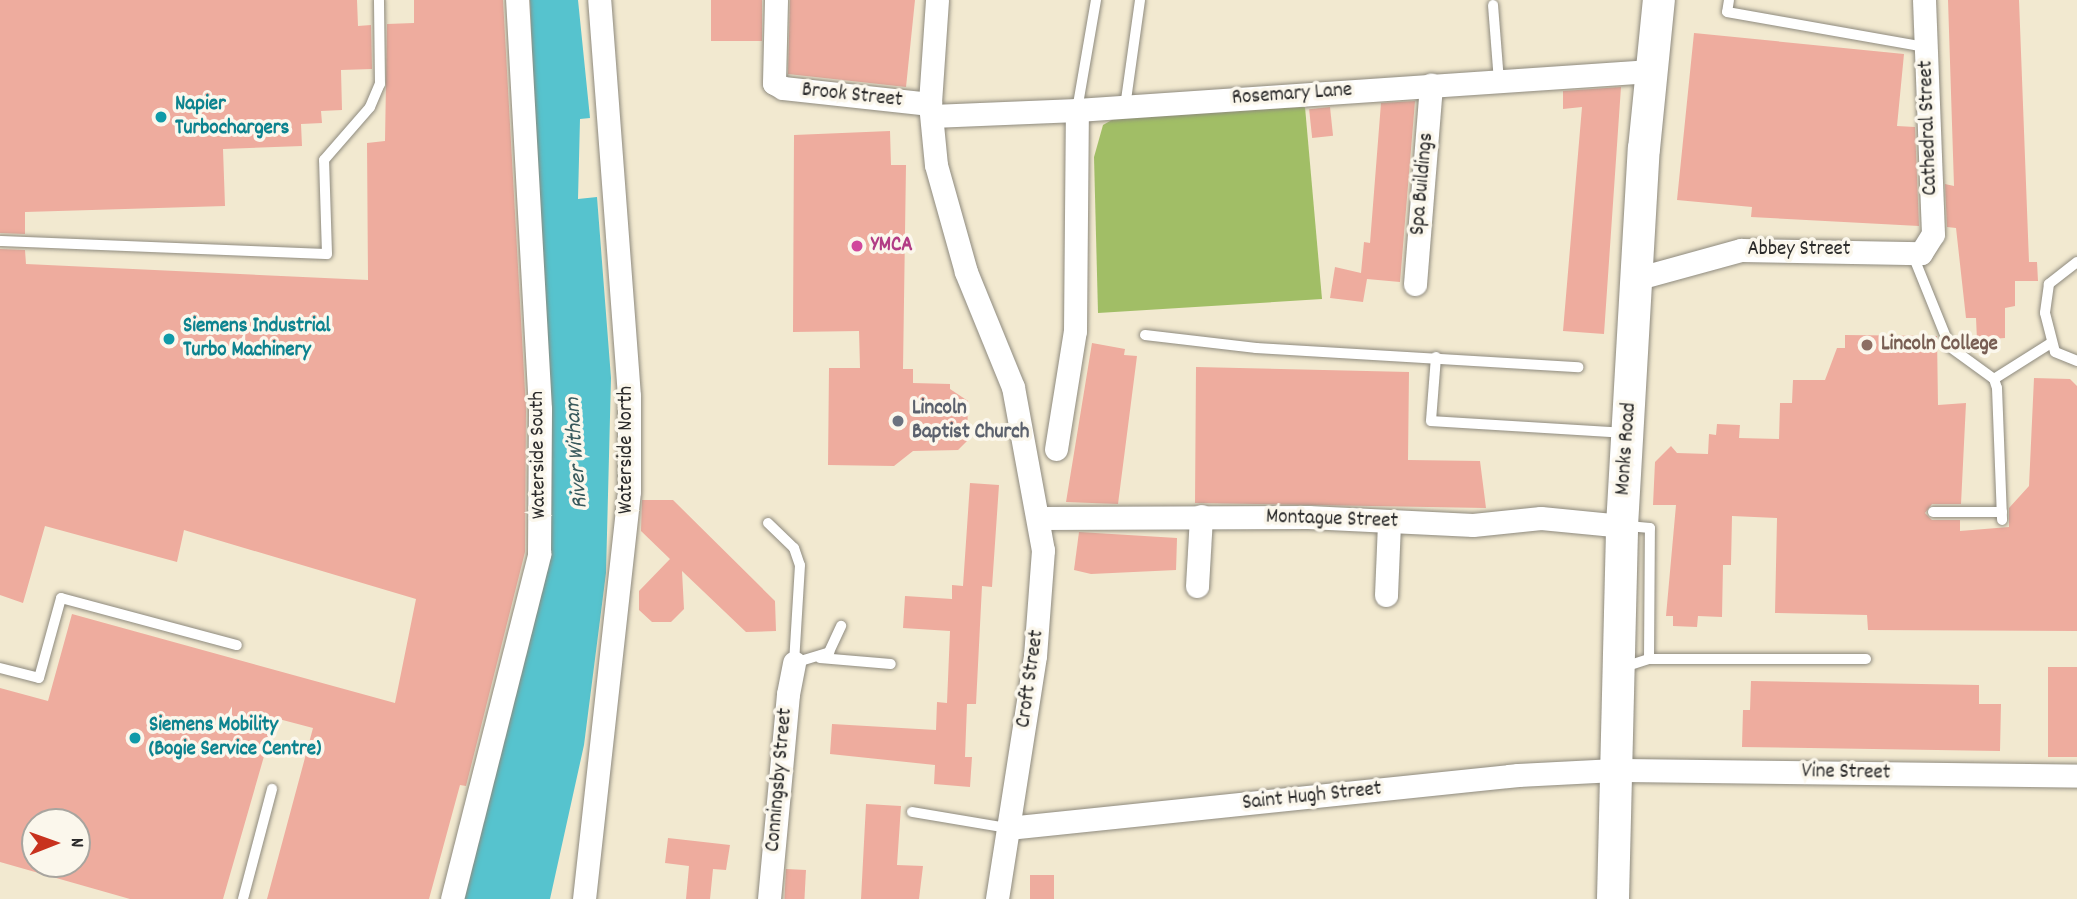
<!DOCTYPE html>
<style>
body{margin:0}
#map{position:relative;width:2077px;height:899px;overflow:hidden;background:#f2e9d0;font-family:Dekko,sans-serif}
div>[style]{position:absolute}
.green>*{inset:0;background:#a1be66}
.water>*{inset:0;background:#56c3ce}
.building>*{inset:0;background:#eeac9e;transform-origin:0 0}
.roads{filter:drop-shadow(0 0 2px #8e8a7e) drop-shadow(0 0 2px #8e8a7e)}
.lane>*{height:10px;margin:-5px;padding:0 5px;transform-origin:5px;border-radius:5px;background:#fff}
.street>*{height:23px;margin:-11.5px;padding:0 11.5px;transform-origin:11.5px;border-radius:11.5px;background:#fff}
.secondary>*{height:32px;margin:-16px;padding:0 16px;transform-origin:16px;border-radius:16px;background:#fff}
.dots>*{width:19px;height:19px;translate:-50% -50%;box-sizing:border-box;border:4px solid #fbf7ec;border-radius:50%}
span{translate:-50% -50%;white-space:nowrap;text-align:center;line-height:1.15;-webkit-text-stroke:7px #fbf7ec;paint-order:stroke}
.street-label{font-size:21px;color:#2b2b2b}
.culture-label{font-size:21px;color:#0d838f;font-weight:700}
.left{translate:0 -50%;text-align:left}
.hotel-label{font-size:21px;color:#b23c85;font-weight:700}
.education-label{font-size:21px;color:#785e54;font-weight:700}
.worship-label{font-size:21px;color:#5b616d;font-weight:700}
.water-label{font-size:23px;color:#38595c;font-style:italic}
.north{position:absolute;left:21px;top:808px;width:70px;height:70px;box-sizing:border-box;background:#fbf7ec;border:2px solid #a8a59f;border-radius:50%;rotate:89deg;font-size:19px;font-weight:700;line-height:28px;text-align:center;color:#2b2b2b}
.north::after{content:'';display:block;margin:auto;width:24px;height:32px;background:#c8321e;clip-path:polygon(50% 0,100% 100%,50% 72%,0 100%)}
</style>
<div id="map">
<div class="green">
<div style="clip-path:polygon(1305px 107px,1322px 299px,1098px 313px,1094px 157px,1103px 125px,1117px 117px)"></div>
</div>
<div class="water">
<div style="clip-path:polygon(530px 0,578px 0,590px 118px,580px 119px,578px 199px,597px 197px,611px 378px,606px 573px,584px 745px,550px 899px,463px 899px,545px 580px,551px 525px)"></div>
</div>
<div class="building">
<div style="clip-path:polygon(0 0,357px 0,358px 26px,371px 25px,372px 69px,341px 70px,342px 110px,321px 111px,322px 123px,301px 124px,302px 146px,223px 149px,225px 206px,25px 212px,25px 234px,0 233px)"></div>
<div style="clip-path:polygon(evenodd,414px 0,503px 0,526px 409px,525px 552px,466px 786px,460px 785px,429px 899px,267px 899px,313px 728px,275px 718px,223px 899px,130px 899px,0 862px,0 688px,48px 701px,72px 614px,395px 703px,416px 599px,184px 530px,177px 562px,45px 526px,23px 603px,0 595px,0 249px,25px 250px,26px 264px,368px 280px,367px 143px,385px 141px,387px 24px,414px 23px,414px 0,35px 822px,77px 822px,77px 864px,35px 864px,35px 822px)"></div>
<div style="left:711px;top:0;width:51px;height:41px"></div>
<div style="clip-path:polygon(790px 0,915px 0,906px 87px,788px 74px)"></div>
<div style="clip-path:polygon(1948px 0,2019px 0,2029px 262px,2037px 262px,2038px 281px,2015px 281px,2015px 306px,2005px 308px,2005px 338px,1977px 340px,1976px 318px,1966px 318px,1956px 228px,1947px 227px,1945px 184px,1954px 186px)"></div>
<div style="clip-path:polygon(1694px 33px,1904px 54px,1897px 126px,1915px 127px,1919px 226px,1751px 217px,1752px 207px,1677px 200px)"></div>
<div style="clip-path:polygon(1621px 87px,1604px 334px,1563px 331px,1582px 107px,1563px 109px,1563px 91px)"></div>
<div style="clip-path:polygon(1415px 101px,1400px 282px,1367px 279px,1363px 302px,1330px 298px,1335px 267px,1361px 273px,1364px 242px,1370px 243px,1381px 103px)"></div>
<div style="left:1330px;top:107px;width:29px;height:21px;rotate:84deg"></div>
<div style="clip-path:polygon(890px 131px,891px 165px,906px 165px,903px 369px,913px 369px,913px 383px,950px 384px,950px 389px,968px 401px,967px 441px,958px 450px,913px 451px,894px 466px,828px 465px,829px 368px,860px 368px,859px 331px,793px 332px,794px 135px)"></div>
<div style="clip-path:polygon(1845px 335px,1937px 336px,1938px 405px,1966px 403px,1961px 504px,1932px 504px,1925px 513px,1932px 520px,1960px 520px,1960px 531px,2009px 527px,2009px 508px,2029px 486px,2034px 378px,2070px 379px,2077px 386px,2077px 631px,1868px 630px,1867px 615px,1775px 613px,1777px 518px,1732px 516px,1731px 565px,1723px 565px,1722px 617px,1698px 616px,1697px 627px,1673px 626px,1673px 616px,1666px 616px,1676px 505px,1653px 505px,1655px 462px,1671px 446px,1677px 453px,1708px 454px,1709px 434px,1716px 435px,1717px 424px,1740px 425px,1739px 438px,1779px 439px,1780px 403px,1792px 403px,1793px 380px,1825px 380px,1837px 348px,1845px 348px)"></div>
<div style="clip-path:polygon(1092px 343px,1125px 349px,1124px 355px,1137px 356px,1118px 504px,1066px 502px)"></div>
<div style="clip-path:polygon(1196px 367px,1409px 372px,1408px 460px,1480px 461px,1486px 508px,1195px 503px)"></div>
<div style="clip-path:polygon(970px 483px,999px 485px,992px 587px,982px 586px,976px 704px,967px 704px,965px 757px,972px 757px,970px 787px,934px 784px,935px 765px,830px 754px,832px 724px,936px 730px,937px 702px,947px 703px,950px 631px,903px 628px,905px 596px,952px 599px,952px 585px,963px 586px)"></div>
<div style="clip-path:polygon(642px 500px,673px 500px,775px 601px,776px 631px,746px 632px,682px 571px,684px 609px,671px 622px,652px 622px,639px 610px,639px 591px,670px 559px,641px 531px)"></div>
<div style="clip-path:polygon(1079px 532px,1177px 538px,1176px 570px,1091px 574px,1074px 570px)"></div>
<div style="left:2077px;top:667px;width:90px;height:29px;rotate:90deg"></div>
<div style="clip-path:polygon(1751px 681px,1979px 685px,1979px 704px,2001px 704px,2000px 751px,1742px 747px,1743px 710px,1750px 710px)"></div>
<div style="clip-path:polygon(866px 804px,901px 806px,897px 865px,923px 866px,919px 899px,861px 899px)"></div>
<div style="clip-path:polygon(668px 838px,730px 845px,726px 870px,713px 869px,710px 899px,686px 899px,689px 866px,665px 863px)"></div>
<div style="left:786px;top:869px;width:20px;height:30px;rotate:3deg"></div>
<div style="left:1030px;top:875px;width:24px;height:24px"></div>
</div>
<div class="roads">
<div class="lane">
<div style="left:1729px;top:0;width:12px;rotate:99deg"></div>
<div style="left:1727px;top:12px;width:202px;rotate:10deg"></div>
<div style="left:1493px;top:5px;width:76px;rotate:85.5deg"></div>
<div style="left:1125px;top:107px;width:108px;rotate:-82deg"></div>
<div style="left:1077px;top:110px;width:112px;rotate:-80.2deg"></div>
<div style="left:0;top:241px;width:327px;rotate:2.3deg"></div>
<div style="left:327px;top:254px;width:94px;rotate:-91.8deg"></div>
<div style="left:324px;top:160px;width:70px;rotate:-49deg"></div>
<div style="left:370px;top:107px;width:25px;rotate:-67deg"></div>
<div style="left:380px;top:84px;width:84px;rotate:-90.7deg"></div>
<div style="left:1912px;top:253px;width:101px;rotate:68deg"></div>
<div style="left:1950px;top:347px;width:54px;rotate:36deg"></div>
<div style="left:1994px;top:379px;width:9px;rotate:72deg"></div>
<div style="left:1997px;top:388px;width:132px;rotate:87.8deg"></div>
<div style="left:2077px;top:262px;width:36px;rotate:142deg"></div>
<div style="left:2049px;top:284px;width:29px;rotate:98deg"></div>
<div style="left:2045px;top:313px;width:40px;rotate:75.6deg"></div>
<div style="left:2055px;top:352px;width:24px;rotate:22deg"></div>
<div style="left:1145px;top:335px;width:112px;rotate:6.7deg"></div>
<div style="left:1256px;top:348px;width:323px;rotate:3.4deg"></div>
<div style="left:1436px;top:357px;width:64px;rotate:94.5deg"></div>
<div style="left:1431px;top:421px;width:195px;rotate:3.5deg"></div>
<div style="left:1994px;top:379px;width:67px;rotate:-32.3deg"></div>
<div style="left:1933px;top:512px;width:69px"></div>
<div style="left:768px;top:523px;width:36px;rotate:44deg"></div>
<div style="left:794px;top:548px;width:18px;rotate:71deg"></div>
<div style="left:800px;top:565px;width:98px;rotate:93.5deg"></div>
<div style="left:820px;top:658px;width:71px;rotate:4.8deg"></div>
<div style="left:1649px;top:659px;width:217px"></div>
<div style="left:794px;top:663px;width:37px;rotate:-17deg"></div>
<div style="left:829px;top:652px;width:29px;rotate:-65deg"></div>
<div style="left:1624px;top:667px;width:26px;rotate:-18deg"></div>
<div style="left:1649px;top:659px;width:131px;rotate:-89.6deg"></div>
<div style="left:1650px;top:528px;width:25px;rotate:-175deg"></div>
<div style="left:0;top:668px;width:40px;rotate:14.4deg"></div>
<div style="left:39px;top:678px;width:83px;rotate:-74.6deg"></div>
<div style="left:61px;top:598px;width:182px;rotate:15deg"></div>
<div style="left:912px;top:812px;width:97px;rotate:9.5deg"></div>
<div style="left:243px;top:899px;width:114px;rotate:-75.2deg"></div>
</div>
<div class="street">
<div style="left:776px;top:0;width:83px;rotate:91.4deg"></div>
<div style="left:774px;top:83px;width:10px;rotate:29deg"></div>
<div style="left:783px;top:88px;width:148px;rotate:6.2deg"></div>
<div style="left:937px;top:0;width:104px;rotate:93.9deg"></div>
<div style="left:930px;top:104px;width:61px;rotate:84.4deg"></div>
<div style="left:936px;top:165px;width:111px;rotate:74.3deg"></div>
<div style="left:966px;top:272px;width:124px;rotate:67.8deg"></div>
<div style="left:1013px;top:387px;width:166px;rotate:79.6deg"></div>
<div style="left:1043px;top:550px;width:106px;rotate:94.3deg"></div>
<div style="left:1035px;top:656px;width:246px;rotate:98.9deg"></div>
<div style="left:932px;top:116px;width:145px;rotate:-2.4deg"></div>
<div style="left:1077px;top:110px;width:575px;rotate:-3.89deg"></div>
<div style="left:1639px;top:278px;width:106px;rotate:-15.4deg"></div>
<div style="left:1741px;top:250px;width:180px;rotate:1deg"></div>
<div style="left:1921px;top:253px;width:22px;rotate:-58deg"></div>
<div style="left:1933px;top:234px;width:234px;rotate:-92.2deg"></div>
<div style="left:1415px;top:284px;width:200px;rotate:-85.4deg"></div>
<div style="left:1056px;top:449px;width:120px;rotate:-80.9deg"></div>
<div style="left:1075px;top:331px;width:221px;rotate:-89.5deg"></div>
<div style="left:1040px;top:518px;width:268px;rotate:-0.2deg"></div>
<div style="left:1308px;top:517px;width:165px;rotate:2.8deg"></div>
<div style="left:1473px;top:525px;width:68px;rotate:-5.9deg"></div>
<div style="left:1541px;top:518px;width:81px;rotate:5.6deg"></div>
<div style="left:1197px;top:586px;width:70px;rotate:-86.7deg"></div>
<div style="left:1386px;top:595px;width:72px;rotate:-87.6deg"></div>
<div style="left:1008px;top:828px;width:513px;rotate:-5.93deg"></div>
<div style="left:1518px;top:775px;width:97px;rotate:-3deg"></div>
<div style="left:1615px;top:770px;width:462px;rotate:0.7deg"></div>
<div style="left:452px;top:899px;width:356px;rotate:-75.8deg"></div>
<div style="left:539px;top:554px;width:145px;rotate:-89.6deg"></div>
<div style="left:540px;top:409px;width:410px;rotate:-93.2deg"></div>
<div style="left:584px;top:899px;width:410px;rotate:-83.7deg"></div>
<div style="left:629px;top:491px;width:95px;rotate:-90deg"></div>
<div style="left:629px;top:396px;width:397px;rotate:-94.3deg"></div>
<div style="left:769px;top:899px;width:206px;rotate:-84.7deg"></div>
<div style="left:788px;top:694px;width:32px;rotate:-79deg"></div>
</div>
<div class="secondary">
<div style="left:1613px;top:899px;width:373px;rotate:-88.6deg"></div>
<div style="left:1622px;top:526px;width:378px;rotate:-86.7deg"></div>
<div style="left:1644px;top:149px;width:150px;rotate:-84.3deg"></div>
</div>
</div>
<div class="dots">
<div style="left:161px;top:117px;background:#0f9aa8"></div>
<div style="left:857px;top:246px;background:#d1479c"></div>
<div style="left:169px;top:339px;background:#0f9aa8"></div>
<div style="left:1867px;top:345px;background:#8d6e63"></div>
<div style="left:898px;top:421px;background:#6b7280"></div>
<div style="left:135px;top:738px;background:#0f9aa8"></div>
</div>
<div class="street-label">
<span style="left:1292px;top:95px;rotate:-4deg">Rosemary Lane</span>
<span style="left:852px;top:96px;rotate:6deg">Brook Street</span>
<span style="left:1929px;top:128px;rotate:-92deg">Cathedral Street</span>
<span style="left:1423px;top:184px;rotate:-85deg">Spa Buildings</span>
<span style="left:1799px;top:250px">Abbey Street</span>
<span style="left:1627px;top:449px;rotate:-86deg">Monks Road</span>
<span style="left:627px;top:450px;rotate:-90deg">Waterside North</span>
<span style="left:539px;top:455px;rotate:-91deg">Waterside South</span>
<span style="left:1332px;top:520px;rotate:2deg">Montague Street</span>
<span style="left:1031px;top:679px;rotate:-82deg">Croft Street</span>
<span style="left:1846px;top:773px;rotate:1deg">Vine Street</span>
<span style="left:780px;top:780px;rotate:-85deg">Conningsby Street</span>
<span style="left:1312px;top:797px;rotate:-6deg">Saint Hugh Street</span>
</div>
<div class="culture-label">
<span class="left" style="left:175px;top:117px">Napier<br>Turbochargers</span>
<span class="left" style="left:183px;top:339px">Siemens Industrial<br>Turbo Machinery</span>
<span class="left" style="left:149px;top:738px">Siemens Mobility<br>(Bogie Service Centre)</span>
</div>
<div class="hotel-label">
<span class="left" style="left:871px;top:246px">YMCA</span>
</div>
<div class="education-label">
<span class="left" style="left:1881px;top:345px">Lincoln College</span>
</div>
<div class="worship-label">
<span class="left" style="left:912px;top:421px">Lincoln<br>Baptist Church</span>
</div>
<div class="water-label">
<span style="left:578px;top:453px;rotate:-94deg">River Witham</span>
</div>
<div class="north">N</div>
</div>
